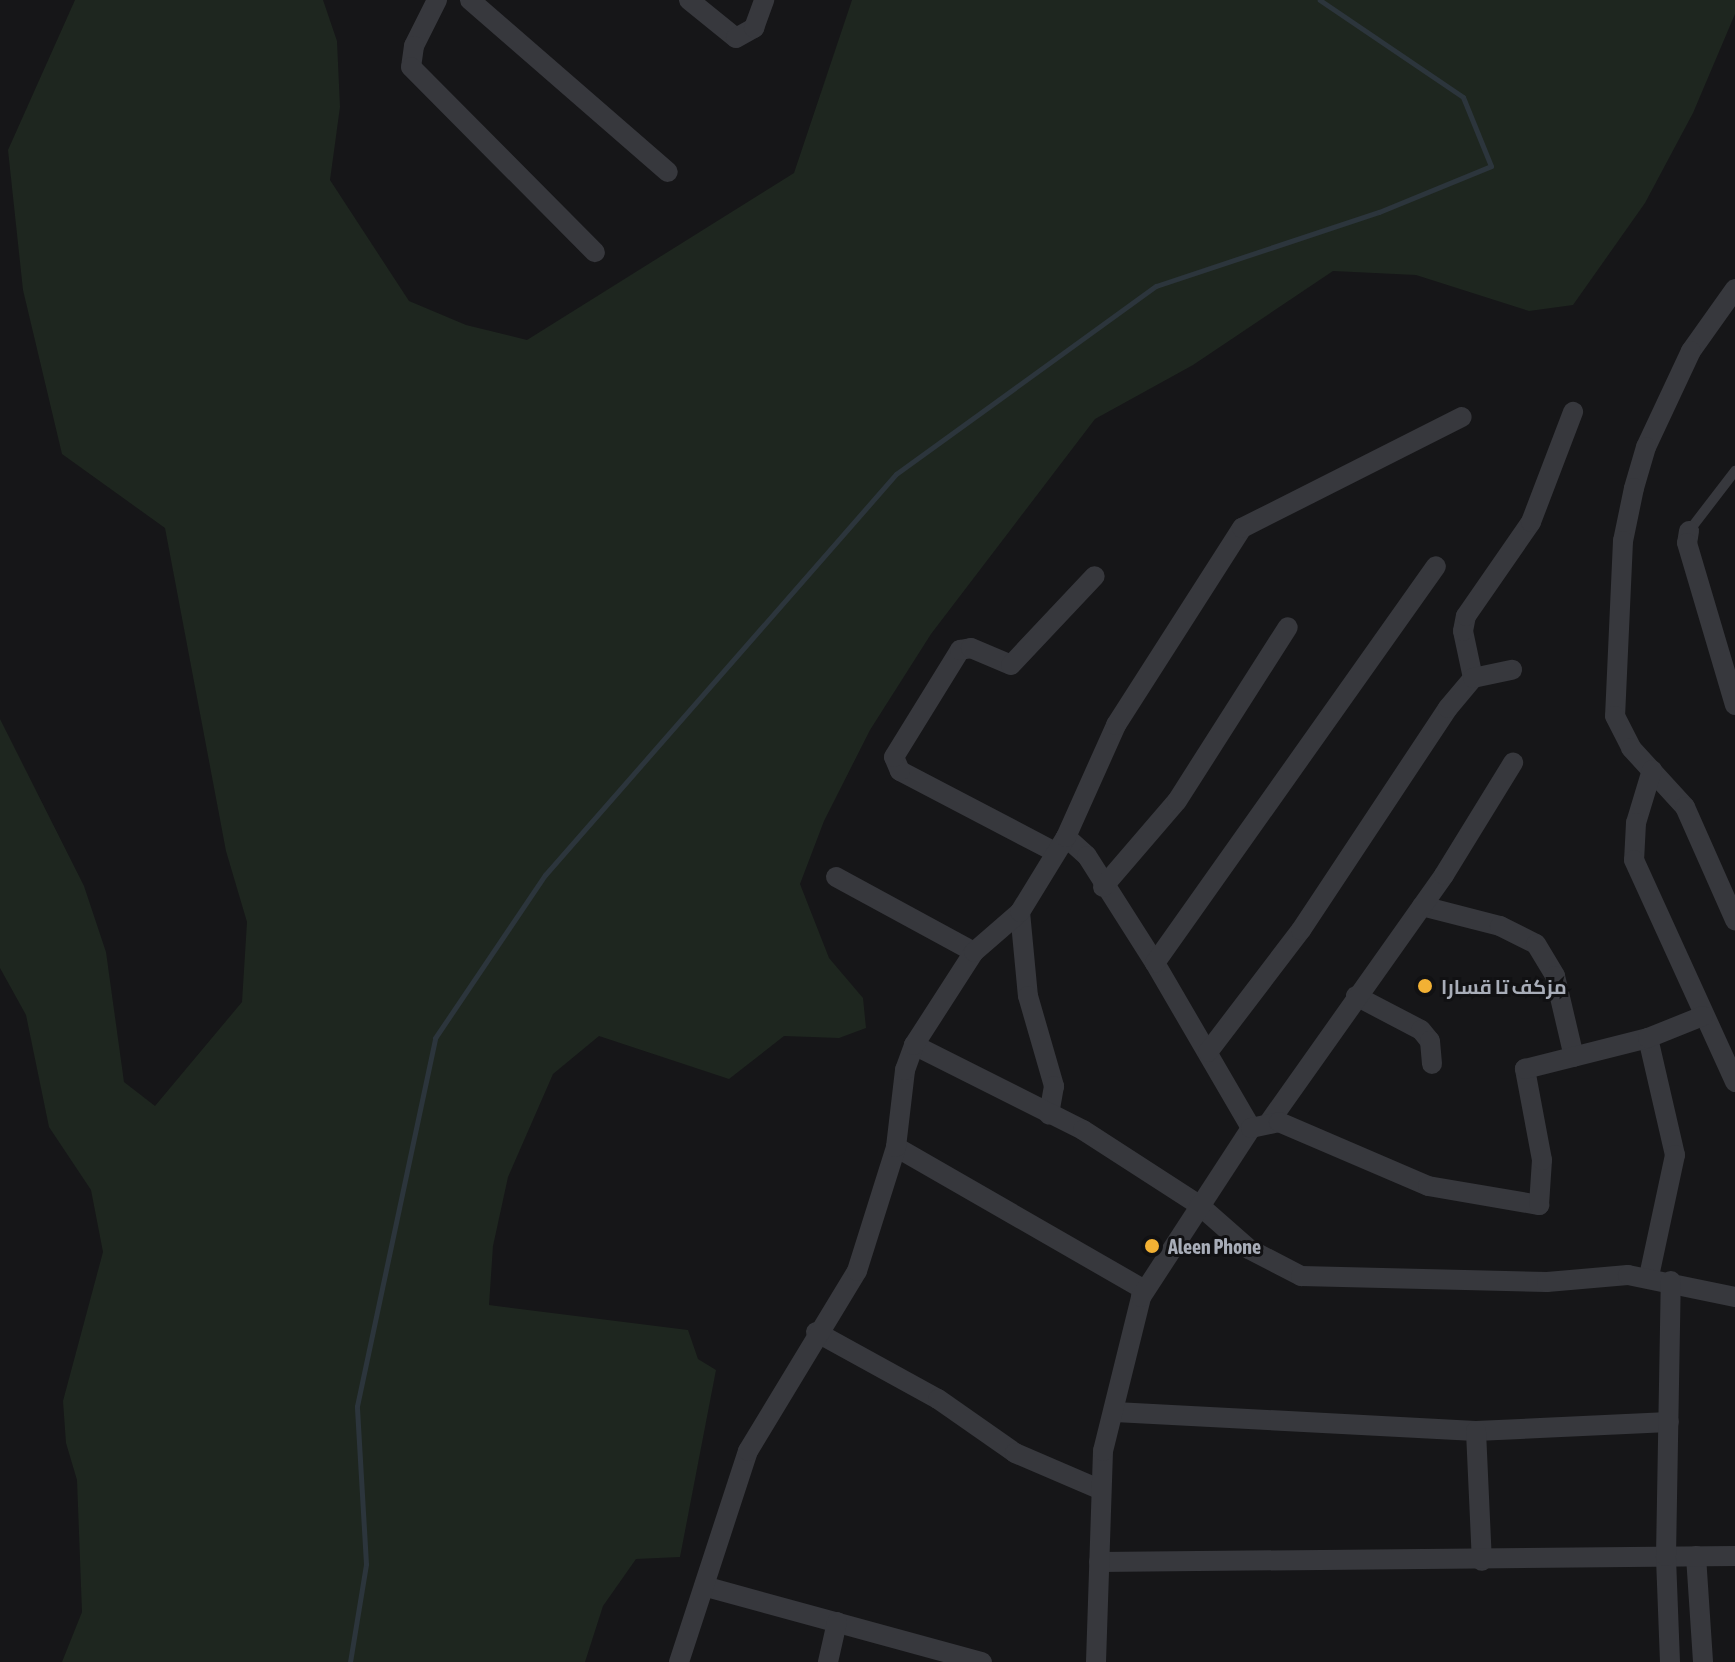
<!DOCTYPE html>
<meta charset="utf-8">
<style>
body{margin:0}
#map{position:relative;width:1735px;height:1662px;overflow:hidden;background:#161618;font-family:"Asap Condensed",Cairo,sans-serif}
div>[style]{position:absolute}
.green>*{inset:0;background:#1e261f}
.stream>*{height:5px;margin:-2.5px;padding:0 2.5px;transform-origin:2.5px;border-radius:2.5px;background:#2c353c}
.lane>*{height:10px;margin:-5px;padding:0 5px;transform-origin:5px;border-radius:5px;background:#37383d}
.street>*{height:20px;margin:-10px;padding:0 10px;transform-origin:10px;border-radius:10px;background:#37383d}
.dots>*{width:22px;height:22px;translate:-50% -50%;box-sizing:border-box;border:4px solid #111113;border-radius:50%}
span{translate:-50% -50%;white-space:nowrap;text-align:center;line-height:1.15;-webkit-text-stroke:6px #111113;paint-order:stroke}
.poi-label{font-size:20px;color:#a8adb8;font-weight:700}
.left{translate:0 -50%;text-align:left}
</style>
<div id="map">
<div class="green">
<div style="clip-path:polygon(75px 0,323px 0,337px 41px,340px 107px,330px 180px,409px 301px,466px 325px,527px 340px,794px 173px,852px 0,1735px 0,1735px 14px,1693px 113px,1645px 203px,1573px 305px,1529px 311px,1416px 275px,1333px 271px,1193px 365px,1095px 419px,931px 634px,870px 730px,824px 821px,800px 884px,829px 958px,863px 998px,866px 1028px,839px 1038px,784px 1036px,729px 1079px,599px 1036px,553px 1074px,508px 1177px,493px 1246px,489px 1305px,688px 1330px,698px 1359px,716px 1370px,680px 1557px,636px 1559px,603px 1606px,585px 1662px,62px 1662px,82px 1612px,77px 1480px,66px 1443px,63px 1401px,103px 1252px,91px 1190px,49px 1127px,26px 1015px,0 968px,0 719px,84px 886px,106px 952px,124px 1082px,155px 1106px,242px 1002px,247px 922px,226px 851px,165px 528px,62px 454px,23px 290px,8px 150px)"></div>
</div>
<div class="stream">
<div style="left:350px;top:1662px;width:99px;rotate:-80.7deg"></div>
<div style="left:366px;top:1564px;width:158px;rotate:-93.3deg"></div>
<div style="left:357px;top:1406px;width:376px;rotate:-78deg"></div>
<div style="left:435px;top:1038px;width:197px;rotate:-56deg"></div>
<div style="left:545px;top:875px;width:533px;rotate:-48.8deg"></div>
<div style="left:896px;top:474px;width:321px;rotate:-35.9deg"></div>
<div style="left:1156px;top:286px;width:235px;rotate:-18.4deg"></div>
<div style="left:1379px;top:212px;width:121px;rotate:-22.3deg"></div>
<div style="left:1491px;top:166px;width:74px;rotate:-112.1deg"></div>
<div style="left:1463px;top:97px;width:173px;rotate:-145.9deg"></div>
</div>
<div class="lane">
<div style="left:1689px;top:531px;width:76px;rotate:-52.5deg"></div>
</div>
<div class="street">
<div style="left:437px;top:0;width:51px;rotate:116.6deg"></div>
<div style="left:414px;top:46px;width:21px;rotate:98deg"></div>
<div style="left:411px;top:67px;width:261px;rotate:45.2deg"></div>
<div style="left:470px;top:0;width:262px;rotate:41deg"></div>
<div style="left:689px;top:0;width:60px;rotate:39deg"></div>
<div style="left:736px;top:38px;width:21px;rotate:-29deg"></div>
<div style="left:754px;top:28px;width:30px;rotate:-70deg"></div>
<div style="left:1735px;top:289px;width:76px;rotate:125.4deg"></div>
<div style="left:1691px;top:351px;width:106px;rotate:115.1deg"></div>
<div style="left:1646px;top:447px;width:43px;rotate:106.3deg"></div>
<div style="left:1634px;top:488px;width:54px;rotate:101.7deg"></div>
<div style="left:1623px;top:541px;width:175px;rotate:92.6deg"></div>
<div style="left:1615px;top:716px;width:36px;rotate:63deg"></div>
<div style="left:1631px;top:748px;width:80px;rotate:47.5deg"></div>
<div style="left:1685px;top:807px;width:124px;rotate:66.1deg"></div>
<div style="left:1689px;top:531px;width:12px;rotate:99deg"></div>
<div style="left:1687px;top:543px;width:169px;rotate:73.5deg"></div>
<div style="left:1473px;top:678px;width:48px;rotate:-102deg"></div>
<div style="left:1463px;top:631px;width:15px;rotate:-79deg"></div>
<div style="left:1466px;top:616px;width:114px;rotate:-55.3deg"></div>
<div style="left:1531px;top:522px;width:118px;rotate:-69.1deg"></div>
<div style="left:1652px;top:770px;width:55px;rotate:106.8deg"></div>
<div style="left:1636px;top:823px;width:37px;rotate:93deg"></div>
<div style="left:1634px;top:860px;width:244px;rotate:65.5deg"></div>
<div style="left:1066px;top:837px;width:28px;rotate:42deg"></div>
<div style="left:1087px;top:856px;width:127px;rotate:57.6deg"></div>
<div style="left:1155px;top:963px;width:191px;rotate:59.8deg"></div>
<div style="left:1055px;top:852px;width:175px;rotate:-152.4deg"></div>
<div style="left:900px;top:771px;width:15px;rotate:-113deg"></div>
<div style="left:894px;top:757px;width:126px;rotate:-58.3deg"></div>
<div style="left:960px;top:650px;width:11px;rotate:-10deg"></div>
<div style="left:971px;top:648px;width:43px;rotate:23deg"></div>
<div style="left:1011px;top:665px;width:122px;rotate:-46.7deg"></div>
<div style="left:836px;top:877px;width:157px;rotate:28.5deg"></div>
<div style="left:1103px;top:887px;width:113px;rotate:-49.3deg"></div>
<div style="left:1177px;top:801px;width:206px;rotate:-57.5deg"></div>
<div style="left:1422px;top:906px;width:81px;rotate:14.4deg"></div>
<div style="left:1500px;top:926px;width:40px;rotate:26.6deg"></div>
<div style="left:1536px;top:944px;width:37px;rotate:59deg"></div>
<div style="left:1555px;top:976px;width:83px;rotate:76.8deg"></div>
<div style="left:1020px;top:912px;width:84px;rotate:84.6deg"></div>
<div style="left:1028px;top:996px;width:94px;rotate:73.9deg"></div>
<div style="left:1054px;top:1086px;width:29px;rotate:100deg"></div>
<div style="left:1155px;top:963px;width:486px;rotate:-54.7deg"></div>
<div style="left:1356px;top:996px;width:73px;rotate:27.6deg"></div>
<div style="left:1421px;top:1030px;width:14px;rotate:51deg"></div>
<div style="left:1430px;top:1041px;width:23px;rotate:85deg"></div>
<div style="left:1648px;top:1038px;width:120px;rotate:77deg"></div>
<div style="left:1675px;top:1155px;width:124px;rotate:102.1deg"></div>
<div style="left:914px;top:1045px;width:189px;rotate:26.7deg"></div>
<div style="left:1083px;top:1130px;width:138px;rotate:32.9deg"></div>
<div style="left:1199px;top:1205px;width:67px;rotate:41.3deg"></div>
<div style="left:1249px;top:1249px;width:59px;rotate:27.4deg"></div>
<div style="left:1301px;top:1276px;width:246px;rotate:1.4deg"></div>
<div style="left:1547px;top:1282px;width:81px;rotate:-4.9deg"></div>
<div style="left:1628px;top:1275px;width:109px;rotate:11.6deg"></div>
<div style="left:1208px;top:1052px;width:153px;rotate:-52.7deg"></div>
<div style="left:1301px;top:930px;width:266px;rotate:-56.5deg"></div>
<div style="left:1448px;top:708px;width:39px;rotate:-50deg"></div>
<div style="left:1473px;top:678px;width:40px;rotate:-12deg"></div>
<div style="left:1270px;top:1121px;width:301px;rotate:-54.7deg"></div>
<div style="left:1444px;top:875px;width:132px;rotate:-58.4deg"></div>
<div style="left:896px;top:1147px;width:287px;rotate:29.9deg"></div>
<div style="left:816px;top:1332px;width:139px;rotate:28.8deg"></div>
<div style="left:938px;top:1399px;width:94px;rotate:35deg"></div>
<div style="left:1015px;top:1453px;width:91px;rotate:23.2deg"></div>
<div style="left:1115px;top:1412px;width:361px;rotate:3deg"></div>
<div style="left:1476px;top:1431px;width:193px;rotate:-2.7deg"></div>
<div style="left:1476px;top:1431px;width:130px;rotate:87.4deg"></div>
<div style="left:1696px;top:1556px;width:106px;rotate:86.2deg"></div>
<div style="left:1099px;top:1562px;width:636px;rotate:-0.54deg"></div>
<div style="left:707px;top:1587px;width:285px;rotate:15.3deg"></div>
<div style="left:679px;top:1662px;width:222px;rotate:-71.9deg"></div>
<div style="left:748px;top:1451px;width:210px;rotate:-58.8deg"></div>
<div style="left:857px;top:1271px;width:130px;rotate:-72.5deg"></div>
<div style="left:896px;top:1147px;width:78px;rotate:-83.3deg"></div>
<div style="left:905px;top:1070px;width:27px;rotate:-70deg"></div>
<div style="left:914px;top:1045px;width:111px;rotate:-57.2deg"></div>
<div style="left:974px;top:952px;width:61px;rotate:-41deg"></div>
<div style="left:1020px;top:912px;width:88px;rotate:-58.5deg"></div>
<div style="left:1066px;top:837px;width:123px;rotate:-65.9deg"></div>
<div style="left:1116px;top:725px;width:234px;rotate:-57.4deg"></div>
<div style="left:1242px;top:528px;width:246px;rotate:-26.8deg"></div>
<div style="left:828px;top:1662px;width:41px;rotate:-77.3deg"></div>
<div style="left:1096px;top:1662px;width:211px;rotate:-88.1deg"></div>
<div style="left:1103px;top:1451px;width:159px;rotate:-76.1deg"></div>
<div style="left:1141px;top:1297px;width:202px;rotate:-56.9deg"></div>
<div style="left:1251px;top:1128px;width:29px;rotate:-12deg"></div>
<div style="left:1279px;top:1122px;width:162px;rotate:23.2deg"></div>
<div style="left:1428px;top:1186px;width:113px;rotate:9.7deg"></div>
<div style="left:1539px;top:1205px;width:45px;rotate:-86.2deg"></div>
<div style="left:1542px;top:1160px;width:93px;rotate:-100.6deg"></div>
<div style="left:1525px;top:1069px;width:127px;rotate:-14.1deg"></div>
<div style="left:1648px;top:1038px;width:59px;rotate:-21.8deg"></div>
<div style="left:1670px;top:1662px;width:106px;rotate:-92.2deg"></div>
<div style="left:1666px;top:1556px;width:275px;rotate:-89deg"></div>
</div>
<div class="dots">
<div style="left:1425px;top:986px;background:#f2b134"></div>
<div style="left:1152px;top:1246px;background:#f2b134"></div>
</div>
<div class="poi-label">
<span class="left" style="left:1441px;top:986px">مزكف تا قسارا</span>
<span class="left" style="left:1168px;top:1246px">Aleen Phone</span>
</div>
</div>
